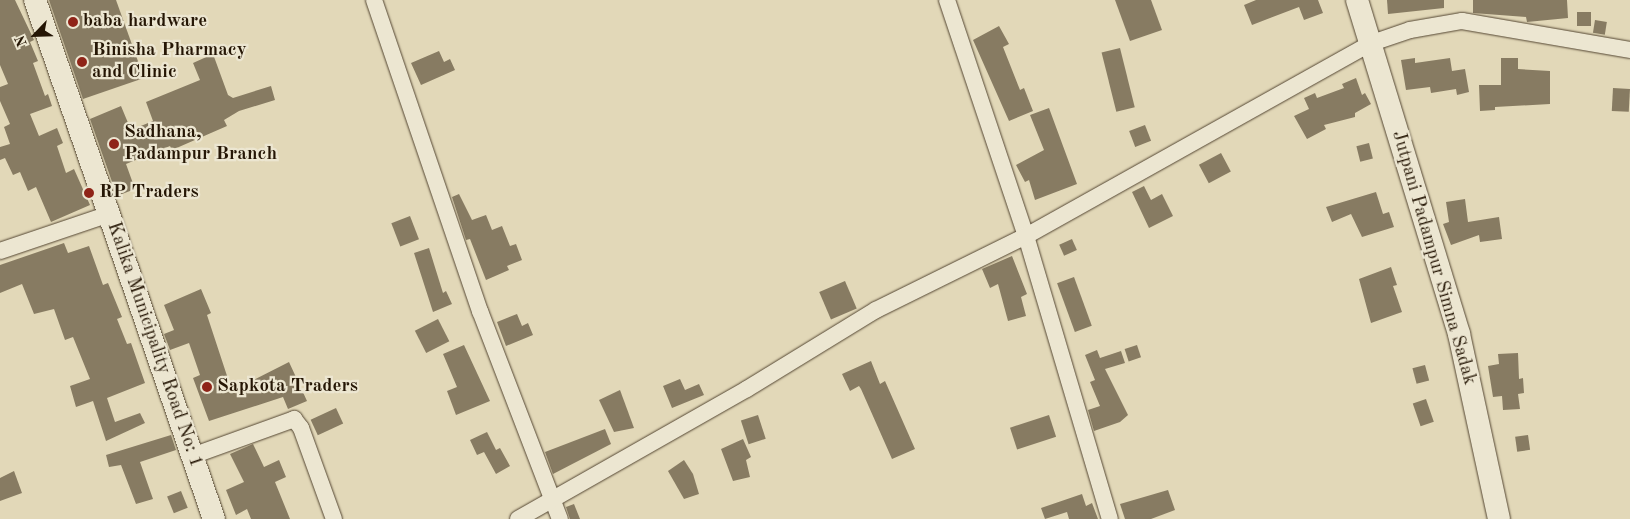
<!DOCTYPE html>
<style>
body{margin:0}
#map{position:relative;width:1630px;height:519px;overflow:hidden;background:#e2d8b8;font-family:"Old Standard TT",serif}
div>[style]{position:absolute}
.building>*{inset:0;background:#877b62;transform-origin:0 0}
.roads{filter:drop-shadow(0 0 1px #544632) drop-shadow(0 0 1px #544632)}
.street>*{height:16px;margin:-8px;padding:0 8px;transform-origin:8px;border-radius:8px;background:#ece6d1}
.secondary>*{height:22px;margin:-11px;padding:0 11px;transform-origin:11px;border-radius:11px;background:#ece6d1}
.dots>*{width:14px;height:14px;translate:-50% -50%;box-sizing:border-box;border:2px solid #ece6d1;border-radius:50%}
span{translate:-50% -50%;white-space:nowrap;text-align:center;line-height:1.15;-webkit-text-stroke:4.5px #ece6d1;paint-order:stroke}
.poi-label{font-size:19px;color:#251605;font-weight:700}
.left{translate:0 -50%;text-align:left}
.street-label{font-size:19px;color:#251605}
.north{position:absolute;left:10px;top:10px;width:50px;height:50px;-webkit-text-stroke:4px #ece6d1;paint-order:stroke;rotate:246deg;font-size:14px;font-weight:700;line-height:20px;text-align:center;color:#251605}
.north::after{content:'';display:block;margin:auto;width:18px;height:22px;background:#251605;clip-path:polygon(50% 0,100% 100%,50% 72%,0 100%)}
</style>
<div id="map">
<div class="building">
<div style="clip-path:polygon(0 0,15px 0,34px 40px,30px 42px,38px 61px,33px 63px,45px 96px,48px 94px,52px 106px,30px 114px,39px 136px,57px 128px,63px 143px,57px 146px,66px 173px,74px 169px,90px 205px,51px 222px,36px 187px,28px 191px,20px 172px,13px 175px,5px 158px,0 160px,0 147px,10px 144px,4px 127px,10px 124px,0 101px,0 87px,8px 84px,0 65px)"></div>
<div style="clip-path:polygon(49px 0,116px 0,144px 78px,83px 99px)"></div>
<div style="clip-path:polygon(1115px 0,1151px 0,1162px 30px,1130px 41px)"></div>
<div style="clip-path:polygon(1256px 0,1318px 0,1323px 13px,1304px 20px,1299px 7px,1252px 25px,1244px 5px)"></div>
<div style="clip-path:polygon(1387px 0,1444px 0,1444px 8px,1388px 14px)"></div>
<div style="clip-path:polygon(1473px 0,1567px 0,1568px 18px,1527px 22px,1526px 17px,1473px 13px)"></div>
<div style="left:1577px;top:12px;width:14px;height:14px"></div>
<div style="left:1595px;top:20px;width:12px;height:13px;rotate:9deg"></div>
<div style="clip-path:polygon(999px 26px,1009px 44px,1003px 47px,1020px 90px,1024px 88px,1033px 111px,1009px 121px,973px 40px)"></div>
<div style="left:1120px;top:48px;width:61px;height:19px;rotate:76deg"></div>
<div style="clip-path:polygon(439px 51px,444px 62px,450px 59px,455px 70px,421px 85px,411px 63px)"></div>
<div style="clip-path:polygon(213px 54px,228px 95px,233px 98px,271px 86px,275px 100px,239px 111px,224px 120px,227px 126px,172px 150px,170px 146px,126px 164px,135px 189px,117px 196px,90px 119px,121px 106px,131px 130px,153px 121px,146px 102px,200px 80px,193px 63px)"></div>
<div style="clip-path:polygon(1415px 58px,1415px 63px,1450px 58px,1452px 71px,1465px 69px,1469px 92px,1457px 95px,1456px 89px,1431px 93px,1430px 87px,1406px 90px,1401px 60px)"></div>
<div style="clip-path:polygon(1501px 58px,1518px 58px,1518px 69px,1550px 71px,1550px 104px,1495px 107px,1495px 110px,1480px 111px,1479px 85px,1501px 85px)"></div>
<div style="clip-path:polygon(1356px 78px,1362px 95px,1365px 93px,1371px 104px,1355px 113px,1355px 117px,1324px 125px,1326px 129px,1307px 139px,1294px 116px,1309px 109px,1304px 98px,1315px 93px,1317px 98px,1344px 88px,1342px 84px)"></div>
<div style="left:1613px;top:88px;width:17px;height:23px;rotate:3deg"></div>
<div style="clip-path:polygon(1049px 108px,1077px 184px,1035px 200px,1029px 180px,1025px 182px,1016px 165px,1044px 150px,1030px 115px)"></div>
<div style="left:1145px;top:125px;width:17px;height:17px;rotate:69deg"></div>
<div style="left:1369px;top:143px;width:16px;height:13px;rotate:76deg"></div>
<div style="left:1221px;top:153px;width:21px;height:25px;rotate:62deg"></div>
<div style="clip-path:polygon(1144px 186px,1151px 200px,1162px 194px,1173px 216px,1149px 228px,1132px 192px)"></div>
<div style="clip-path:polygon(1376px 192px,1383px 214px,1389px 212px,1394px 227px,1362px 237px,1351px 214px,1332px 222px,1326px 207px)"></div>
<div style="clip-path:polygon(459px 194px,472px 220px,486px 215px,492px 230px,502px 226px,510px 246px,516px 244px,522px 260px,507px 266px,509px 270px,486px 280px,470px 239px,466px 240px,452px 197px)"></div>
<div style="clip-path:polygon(1465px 199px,1468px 222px,1499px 217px,1502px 239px,1480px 242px,1479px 235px,1451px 245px,1443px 224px,1449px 222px,1446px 202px)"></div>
<div style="left:410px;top:216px;width:25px;height:20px;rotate:69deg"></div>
<div style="left:1072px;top:239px;width:12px;height:14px;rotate:66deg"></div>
<div style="clip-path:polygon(64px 243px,68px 253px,89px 246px,103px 285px,108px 283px,122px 317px,117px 319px,127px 344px,131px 343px,145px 383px,107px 398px,115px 422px,140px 413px,145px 423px,106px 441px,93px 401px,76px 407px,70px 386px,90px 379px,73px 337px,65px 340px,54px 309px,34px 314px,22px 284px,0 293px,0 265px)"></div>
<div style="clip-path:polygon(429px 248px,443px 293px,446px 291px,452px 304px,433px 312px,414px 253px)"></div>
<div style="clip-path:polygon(1012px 256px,1027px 294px,1021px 297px,1026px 316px,1008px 321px,998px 284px,990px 288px,982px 269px)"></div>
<div style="clip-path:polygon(1391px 267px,1397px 285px,1393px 286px,1402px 312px,1371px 323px,1359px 279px)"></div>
<div style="left:1074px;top:277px;width:52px;height:18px;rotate:70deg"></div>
<div style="left:845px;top:281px;width:30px;height:28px;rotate:67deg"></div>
<div style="clip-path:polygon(201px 289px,211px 313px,207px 315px,232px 391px,289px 362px,307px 401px,288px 409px,283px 397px,209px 421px,193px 378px,200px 375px,189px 343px,170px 350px,164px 334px,174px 330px,164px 305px)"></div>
<div style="clip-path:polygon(517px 314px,522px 326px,528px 323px,533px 335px,506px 346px,497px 322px)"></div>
<div style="left:438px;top:319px;width:25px;height:26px;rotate:63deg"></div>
<div style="clip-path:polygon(464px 345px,490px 401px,456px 415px,447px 391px,457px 387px,443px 354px)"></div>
<div style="left:1137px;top:345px;width:13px;height:13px;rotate:72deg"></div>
<div style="clip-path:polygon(1097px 350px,1100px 358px,1121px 351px,1125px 363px,1105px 369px,1128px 415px,1120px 422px,1094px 431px,1088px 410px,1100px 406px,1090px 382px,1095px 380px,1085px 355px)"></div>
<div style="clip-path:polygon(1518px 353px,1519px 379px,1523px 378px,1524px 393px,1518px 394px,1520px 409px,1503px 410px,1502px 396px,1493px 397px,1488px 366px,1499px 364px,1498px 354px)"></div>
<div style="clip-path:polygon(871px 361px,880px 384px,885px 381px,915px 449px,892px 459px,861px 389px,859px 386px,850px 391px,842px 374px)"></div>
<div style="left:1425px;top:365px;width:16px;height:13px;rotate:75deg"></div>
<div style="clip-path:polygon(680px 379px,685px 390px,699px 384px,704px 395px,672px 408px,663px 386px)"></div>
<div style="clip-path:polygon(620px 390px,634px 428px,614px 432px,599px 400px)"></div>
<div style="left:1426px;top:399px;width:24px;height:14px;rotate:71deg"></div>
<div style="left:336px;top:408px;width:17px;height:28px;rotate:65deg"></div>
<div style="left:758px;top:415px;width:25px;height:18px;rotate:72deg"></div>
<div style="left:1049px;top:415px;width:23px;height:41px;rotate:72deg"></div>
<div style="clip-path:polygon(605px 429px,611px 444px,553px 474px,545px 452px)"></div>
<div style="clip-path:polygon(487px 432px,496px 450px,500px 448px,510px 466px,496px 474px,484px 452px,477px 455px,470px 440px)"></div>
<div style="clip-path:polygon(171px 435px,176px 450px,140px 462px,153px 499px,136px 504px,121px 465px,109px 467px,106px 455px)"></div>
<div style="left:1528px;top:435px;width:15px;height:13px;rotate:82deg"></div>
<div style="clip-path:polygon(743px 439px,751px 457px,746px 460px,750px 477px,733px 481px,721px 449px)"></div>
<div style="clip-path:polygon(253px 444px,264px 467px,279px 460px,286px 477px,275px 482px,290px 519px,251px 519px,247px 509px,236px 515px,226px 490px,244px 482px,230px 454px)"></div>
<div style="clip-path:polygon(684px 460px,693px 474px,699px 494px,684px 499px,668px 471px)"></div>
<div style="clip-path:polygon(14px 471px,22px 493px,0 501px,0 478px)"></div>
<div style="clip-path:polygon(1168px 490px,1175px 510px,1151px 519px,1125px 519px,1120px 504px)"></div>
<div style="left:181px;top:491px;width:18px;height:15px;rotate:68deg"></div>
<div style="clip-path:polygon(1082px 494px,1086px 506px,1092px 503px,1098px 519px,1069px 519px,1067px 512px,1045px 519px,1041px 508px)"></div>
<div style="clip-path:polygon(574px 504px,580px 519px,570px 519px,566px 507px)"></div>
</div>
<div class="roads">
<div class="street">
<div style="left:374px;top:0;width:329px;rotate:71.2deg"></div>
<div style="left:480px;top:311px;width:223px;rotate:69deg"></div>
<div style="left:947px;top:0;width:249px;rotate:71.5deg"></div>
<div style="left:1026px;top:236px;width:295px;rotate:73.5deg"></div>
<div style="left:0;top:251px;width:115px;rotate:-18.7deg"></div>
<div style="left:192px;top:456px;width:109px;rotate:-19.9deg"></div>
<div style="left:294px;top:419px;width:11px;rotate:52deg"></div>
<div style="left:301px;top:428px;width:97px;rotate:70.1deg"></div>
<div style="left:518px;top:519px;width:263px;rotate:-29.6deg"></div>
<div style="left:747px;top:389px;width:151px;rotate:-31.5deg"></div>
<div style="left:876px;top:310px;width:167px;rotate:-26.3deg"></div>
<div style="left:1026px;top:236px;width:393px;rotate:-29.2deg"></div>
<div style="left:1369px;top:44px;width:43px;rotate:-18.9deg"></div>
<div style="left:1410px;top:30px;width:53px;rotate:-9.8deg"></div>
<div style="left:1462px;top:21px;width:170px;rotate:9.8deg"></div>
</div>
<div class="secondary">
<div style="left:35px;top:0;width:549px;rotate:70.97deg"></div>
<div style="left:1357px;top:0;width:349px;rotate:73deg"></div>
<div style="left:1459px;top:334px;width:189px;rotate:77.8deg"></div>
</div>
</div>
<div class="dots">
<div style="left:73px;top:22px;background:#8f2418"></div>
<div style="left:82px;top:62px;background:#8f2418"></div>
<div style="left:114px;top:144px;background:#8f2418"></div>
<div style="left:89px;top:193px;background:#8f2418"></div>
<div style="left:207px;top:387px;background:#8f2418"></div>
</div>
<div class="poi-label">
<span class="left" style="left:83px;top:22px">baba hardware</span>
<span class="left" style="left:92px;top:62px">Binisha Pharmacy<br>and Clinic</span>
<span class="left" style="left:124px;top:144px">Sadhana,<br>Padampur Branch</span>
<span class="left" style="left:99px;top:193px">RP Traders</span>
<span class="left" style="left:217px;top:387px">Sapkota Traders</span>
</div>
<div class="street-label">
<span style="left:1433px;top:258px;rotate:74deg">Jutpani Padampur Simna Sadak</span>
<span style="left:154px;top:345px;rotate:71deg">Kalika Municipality Road No: 1</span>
</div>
<div class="north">N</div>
</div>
